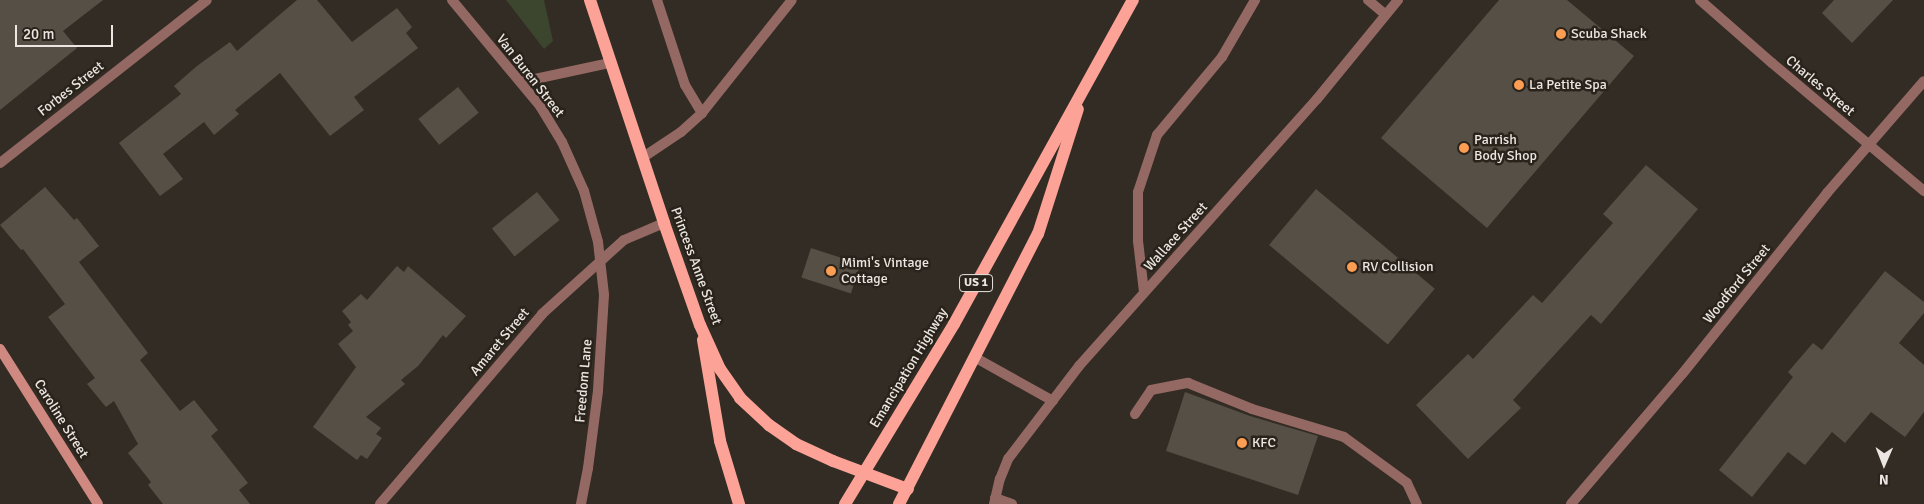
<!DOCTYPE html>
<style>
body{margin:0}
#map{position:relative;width:1924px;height:504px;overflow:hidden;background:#332c24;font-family:Signika,sans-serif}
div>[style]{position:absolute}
.green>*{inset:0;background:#3c462e}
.building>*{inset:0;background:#564f46;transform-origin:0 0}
.lane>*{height:10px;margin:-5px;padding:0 5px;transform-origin:5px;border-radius:5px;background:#956963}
.street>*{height:10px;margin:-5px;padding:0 5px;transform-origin:5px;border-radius:5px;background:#956963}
.secondary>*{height:10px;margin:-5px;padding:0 5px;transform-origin:5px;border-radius:5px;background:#d08981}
.primary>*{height:12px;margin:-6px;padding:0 6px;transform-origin:6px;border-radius:6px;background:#fda297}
.dots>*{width:14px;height:14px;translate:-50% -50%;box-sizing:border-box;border:2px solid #29231b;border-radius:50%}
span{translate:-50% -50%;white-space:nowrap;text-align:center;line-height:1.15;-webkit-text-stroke:5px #29231b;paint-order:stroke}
.shield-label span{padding:1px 4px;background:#29231b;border:1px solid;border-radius:4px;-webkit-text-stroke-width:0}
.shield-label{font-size:12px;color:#ebe6e1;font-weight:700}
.poi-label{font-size:14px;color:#ebe6e1}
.left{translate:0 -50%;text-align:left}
.street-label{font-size:14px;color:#ebe6e1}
.north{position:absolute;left:1859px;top:439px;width:50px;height:50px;-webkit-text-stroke:4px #29231b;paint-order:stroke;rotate:181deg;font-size:14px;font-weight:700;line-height:20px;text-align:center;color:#ebe6e1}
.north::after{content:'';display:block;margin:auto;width:18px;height:22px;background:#ebe6e1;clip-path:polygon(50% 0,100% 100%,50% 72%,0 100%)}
.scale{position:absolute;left:15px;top:25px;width:98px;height:22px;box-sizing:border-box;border:2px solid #ebe6e1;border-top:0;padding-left:6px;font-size:15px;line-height:18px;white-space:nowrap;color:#ebe6e1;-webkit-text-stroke:4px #29231b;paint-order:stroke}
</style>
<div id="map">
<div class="green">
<div style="clip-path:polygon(506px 0,544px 0,553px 41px,544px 49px)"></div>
</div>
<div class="building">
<div style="clip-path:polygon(0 0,103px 0,63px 31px,77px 48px,0 110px)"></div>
<div style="clip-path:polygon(297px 0,317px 0,352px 42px,397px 8px,412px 27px,406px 33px,418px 48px,354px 97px,364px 110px,330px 136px,280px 73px,235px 110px,239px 114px,214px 135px,204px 122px,163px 154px,183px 179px,160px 196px,119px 143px,181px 94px,174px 86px,197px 66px,230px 42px,237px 51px)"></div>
<div style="clip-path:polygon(1499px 0,1567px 0,1634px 56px,1487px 228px,1381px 138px)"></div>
<div style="clip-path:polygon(1834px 0,1893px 0,1852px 43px,1822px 13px)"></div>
<div style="left:458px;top:87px;width:33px;height:51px;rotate:51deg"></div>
<div style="clip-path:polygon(1646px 165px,1698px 209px,1601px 324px,1591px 315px,1513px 400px,1521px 408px,1468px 459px,1416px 405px,1468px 354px,1473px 359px,1533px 295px,1542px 303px,1613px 223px,1603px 214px)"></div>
<div style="clip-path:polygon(45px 187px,74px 220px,77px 218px,99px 246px,79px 262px,148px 353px,140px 360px,180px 411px,194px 400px,218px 430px,211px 436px,248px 483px,239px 490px,250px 504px,163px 504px,148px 485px,151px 482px,128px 453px,138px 444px,114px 401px,106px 407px,87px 384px,95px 378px,48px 317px,65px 304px,23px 249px,21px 250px,0 225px)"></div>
<div style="left:1316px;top:189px;width:155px;height:73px;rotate:40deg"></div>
<div style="left:537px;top:192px;width:36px;height:58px;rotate:51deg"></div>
<div style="left:811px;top:248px;width:52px;height:31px;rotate:18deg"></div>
<div style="clip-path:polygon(397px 266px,404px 272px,408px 266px,466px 316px,446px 338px,443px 335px,418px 366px,401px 380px,405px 384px,366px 417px,381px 428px,376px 434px,382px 438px,367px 459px,361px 455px,357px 460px,313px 427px,356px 367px,338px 344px,353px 331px,348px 325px,351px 322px,342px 311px,361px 294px,367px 300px)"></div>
<div style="clip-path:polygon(1885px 271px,1924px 302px,1924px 313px,1899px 343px,1924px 365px,1924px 412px,1905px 437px,1871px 412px,1845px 443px,1832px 432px,1805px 465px,1788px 452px,1752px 497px,1719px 470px,1793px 377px,1788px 372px,1813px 343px,1822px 350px)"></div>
<div style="clip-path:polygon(1185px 392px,1250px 416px,1318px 436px,1298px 495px,1166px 451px)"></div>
</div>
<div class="lane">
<div style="left:657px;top:0;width:89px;rotate:71.8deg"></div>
<div style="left:685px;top:85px;width:33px;rotate:59deg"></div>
<div style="left:1368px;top:0;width:23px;rotate:40deg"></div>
<div style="left:642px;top:158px;width:47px;rotate:-33.7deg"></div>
<div style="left:681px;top:132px;width:28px;rotate:-42deg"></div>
<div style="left:702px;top:113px;width:144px;rotate:-51.5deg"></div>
<div style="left:1144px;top:292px;width:51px;rotate:-96.7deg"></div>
<div style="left:1138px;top:241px;width:49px;rotate:-90deg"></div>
<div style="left:1138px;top:192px;width:60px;rotate:-71.6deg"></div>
<div style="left:1157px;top:135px;width:102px;rotate:-50.2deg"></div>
<div style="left:1222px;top:57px;width:66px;rotate:-59.9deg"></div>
<div style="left:1135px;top:414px;width:29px;rotate:-56deg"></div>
<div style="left:1151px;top:390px;width:38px;rotate:-11deg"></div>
<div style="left:1188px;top:383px;width:69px;rotate:22.1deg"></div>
<div style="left:1252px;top:409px;width:96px;rotate:16.9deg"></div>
<div style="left:1344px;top:437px;width:78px;rotate:36.1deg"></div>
<div style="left:1407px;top:483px;width:23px;rotate:65deg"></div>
</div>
<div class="street">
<div style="left:452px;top:0;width:138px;rotate:50.3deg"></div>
<div style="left:540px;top:106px;width:42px;rotate:58.6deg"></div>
<div style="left:562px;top:142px;width:54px;rotate:65.8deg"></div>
<div style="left:584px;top:191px;width:53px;rotate:74.6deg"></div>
<div style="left:598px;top:242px;width:53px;rotate:83.5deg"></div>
<div style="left:604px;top:295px;width:96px;rotate:93.6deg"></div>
<div style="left:598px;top:391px;width:78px;rotate:97.4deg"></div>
<div style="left:588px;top:468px;width:37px;rotate:101deg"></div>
<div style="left:1700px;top:0;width:96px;rotate:41.2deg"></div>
<div style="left:1772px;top:63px;width:199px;rotate:40.1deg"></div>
<div style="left:521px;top:82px;width:91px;rotate:-12.1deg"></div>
<div style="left:0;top:163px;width:263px;rotate:-38.2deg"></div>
<div style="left:976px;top:358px;width:88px;rotate:29.2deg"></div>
<div style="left:995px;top:498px;width:18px;rotate:19deg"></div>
<div style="left:380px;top:504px;width:250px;rotate:-49.5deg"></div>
<div style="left:542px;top:314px;width:110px;rotate:-42.1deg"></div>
<div style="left:624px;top:240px;width:43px;rotate:-23deg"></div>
<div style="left:994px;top:504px;width:26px;rotate:-77deg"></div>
<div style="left:1000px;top:479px;width:22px;rotate:-68deg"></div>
<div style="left:1008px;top:459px;width:117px;rotate:-52.6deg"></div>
<div style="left:1079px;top:366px;width:358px;rotate:-48.3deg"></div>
<div style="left:1317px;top:99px;width:128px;rotate:-50.7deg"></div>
<div style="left:1571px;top:504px;width:172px;rotate:-49.5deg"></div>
<div style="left:1683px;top:373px;width:231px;rotate:-51.3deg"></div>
<div style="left:1827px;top:193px;width:148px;rotate:-49.1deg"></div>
</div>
<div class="secondary">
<div style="left:0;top:349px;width:183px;rotate:57.7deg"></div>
</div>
<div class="primary">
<div style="left:590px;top:0;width:235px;rotate:71.6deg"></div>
<div style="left:664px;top:223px;width:108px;rotate:70.6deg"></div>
<div style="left:700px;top:325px;width:48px;rotate:65.6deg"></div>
<div style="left:720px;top:369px;width:35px;rotate:55deg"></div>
<div style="left:740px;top:398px;width:40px;rotate:43deg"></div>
<div style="left:769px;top:425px;width:33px;rotate:35deg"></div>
<div style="left:796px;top:444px;width:41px;rotate:24.7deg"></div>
<div style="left:833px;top:461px;width:80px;rotate:20.5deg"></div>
<div style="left:703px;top:340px;width:102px;rotate:80.4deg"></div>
<div style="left:720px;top:441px;width:66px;rotate:73.2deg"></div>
<div style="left:845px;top:504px;width:210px;rotate:-58.8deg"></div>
<div style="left:954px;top:324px;width:370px;rotate:-61.1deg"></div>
<div style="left:899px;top:504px;width:304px;rotate:-62.8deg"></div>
<div style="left:1038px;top:234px;width:131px;rotate:-72.3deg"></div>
</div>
<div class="dots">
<div style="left:1561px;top:34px;background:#fc9d54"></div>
<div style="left:1519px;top:85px;background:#fc9d54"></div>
<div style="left:1464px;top:148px;background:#fc9d54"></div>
<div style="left:1352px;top:267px;background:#fc9d54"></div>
<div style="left:831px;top:271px;background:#fc9d54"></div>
<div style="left:1242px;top:443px;background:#fc9d54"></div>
</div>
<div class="shield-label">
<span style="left:976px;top:283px">US 1</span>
</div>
<div class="poi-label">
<span class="left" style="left:1571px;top:34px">Scuba Shack</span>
<span class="left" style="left:1529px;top:85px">La Petite Spa</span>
<span class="left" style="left:1474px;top:148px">Parrish<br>Body Shop</span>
<span class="left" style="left:841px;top:271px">Mimi's Vintage<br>Cottage</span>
<span class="left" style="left:1362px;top:267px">RV Collision</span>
<span class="left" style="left:1252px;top:443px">KFC</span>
</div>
<div class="street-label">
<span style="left:530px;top:76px;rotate:52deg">Van Buren Street</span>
<span style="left:1820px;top:86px;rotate:40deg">Charles Street</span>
<span style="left:71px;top:89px;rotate:-38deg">Forbes Street</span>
<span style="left:1176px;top:237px;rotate:-48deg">Wallace Street</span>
<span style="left:696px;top:266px;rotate:70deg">Princess Anne Street</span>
<span style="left:1737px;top:284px;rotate:-51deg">Woodford Street</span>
<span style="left:500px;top:342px;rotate:-50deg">Amaret Street</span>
<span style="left:909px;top:368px;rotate:-59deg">Emancipation Highway</span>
<span style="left:584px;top:381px;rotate:-85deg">Freedom Lane</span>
<span style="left:61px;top:419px;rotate:58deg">Caroline Street</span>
</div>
<div class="north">N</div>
<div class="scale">20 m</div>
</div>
